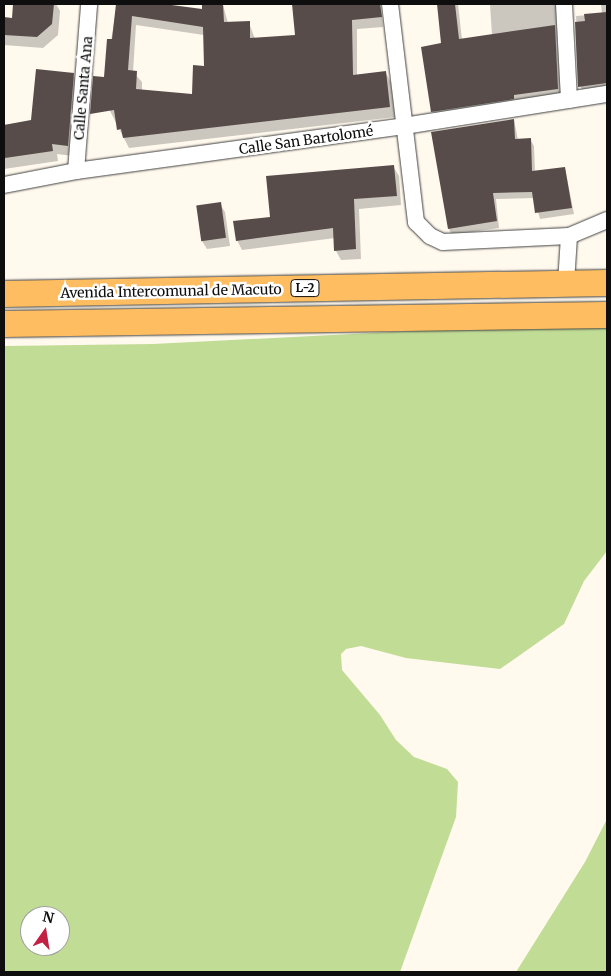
<!DOCTYPE html>
<meta charset="utf-8">
<style>
body{margin:0}
#map{position:relative;width:611px;height:976px;overflow:hidden;background:#fff9ee;font-family:Merriweather,serif}
div>[style]{position:absolute}
.forest>*{inset:0;background:#c1dc95}
.shadow>*{inset:0;background:#0003}
.building>*{inset:0;background:#574c4a;transform-origin:0 0}
.roads{filter:drop-shadow(0 0 1px #414141) drop-shadow(0 0 1px #414141)}
.street>*{height:16px;margin:-8px;padding:0 8px;transform-origin:8px;border-radius:8px;background:#fff}
.primary>*{height:26px;margin:-13px;padding:0 13px;transform-origin:13px;border-radius:13px;background:#fdbd60}
span{translate:-50% -50%;white-space:nowrap;text-align:center;line-height:1.15;-webkit-text-stroke:5px #fff;paint-order:stroke}
.shield-label span{padding:1px 4px;background:#fff;border:1px solid;border-radius:4px;-webkit-text-stroke-width:0}
.shield-label{font-size:12px;color:#0e0e0e;font-weight:700}
.street-label{font-size:14px;color:#0e0e0e}
.frame{position:absolute;inset:0;border:5px solid #0e0e0e;pointer-events:none}
.north{position:absolute;left:20px;top:906px;width:50px;height:50px;box-sizing:border-box;background:#fff;border:1px solid #9f9f9f;border-radius:50%;rotate:13deg;font-size:14px;font-weight:700;line-height:20px;text-align:center;color:#0e0e0e}
.north::after{content:'';display:block;margin:auto;width:18px;height:22px;background:#c32143;clip-path:polygon(50% 0,100% 100%,50% 72%,0 100%)}
</style>
<div id="map">
<div class="forest">
<div style="clip-path:polygon(evenodd,607px 321px,607px 551px,584px 581px,564px 624px,500px 669px,406px 658px,361px 646px,346px 649px,341px 654px,342px 670px,380px 715px,396px 740px,414px 757px,447px 769px,458px 782px,456px 817px,400px 972px,4px 972px,4px 346px,153px 344px,607px 321px,30px 916px,60px 916px,60px 946px,30px 946px,30px 916px)"></div>
<div style="clip-path:polygon(607px 819px,607px 972px,516px 972px,585px 862px)"></div>
</div>
<div class="shadow">
<div style="clip-path:polygon(14px 4px,56px 4px,60px 11px,58px 35px,43px 48px,4px 45px,4px 18px,13px 19px)"></div>
<div style="clip-path:polygon(evenodd,117px 4px,155px 4px,204px 11px,223px 5px,228px 23px,249px 23px,255px 39px,296px 37px,294px 4px,381px 4px,383px 27px,357px 29px,357px 76px,385px 72px,391px 82px,395px 117px,129px 148px,110px 111px,105px 78px,117px 4px,136px 25px,204px 35px,205px 67px,193px 95px,142px 91px,142px 82px,133px 72px,136px 25px)"></div>
<div style="clip-path:polygon(438px 4px,458px 4px,462px 40px,492px 35px,490px 4px,565px 4px,562px 98px,438px 120px,433px 111px,442px 44px)"></div>
<div style="clip-path:polygon(601px 4px,607px 4px,607px 92px,585px 95px,580px 86px,576px 16px,602px 14px)"></div>
<div style="clip-path:polygon(73px 75px,80px 87px,78px 110px,41px 107px)"></div>
<div style="clip-path:polygon(70px 115px,76px 125px,73px 156px,57px 154px,58px 161px,4px 169px,4px 125px)"></div>
<div style="clip-path:polygon(514px 120px,518px 140px,530px 139px,534px 146px,535px 172px,565px 168px,574px 214px,540px 219px,534px 198px,496px 199px,499px 228px,452px 235px,449px 229px)"></div>
<div style="clip-path:polygon(393px 166px,399px 176px,401px 205px,359px 209px,361px 259px,341px 260px,336px 251px,335px 238px,242px 250px,237px 240px,271px 218px)"></div>
<div style="clip-path:polygon(220px 204px,225px 212px,230px 246px,207px 249px,202px 241px)"></div>
</div>
<div class="building">
<div style="clip-path:polygon(13px 4px,54px 4px,52px 24px,37px 37px,4px 35px,4px 17px,12px 18px)"></div>
<div style="clip-path:polygon(evenodd,116px 4px,164px 4px,202px 9px,202px 4px,223px 4px,224px 22px,250px 21px,250px 38px,295px 35px,292px 4px,380px 4px,382px 17px,352px 20px,353px 75px,386px 71px,390px 107px,123px 138px,121px 129px,117px 130px,114px 110px,90px 114px,93px 76px,104px 77px,107px 39px,112px 39px,116px 4px,132px 16px,203px 27px,204px 66px,193px 65px,192px 94px,136px 89px,137px 71px,128px 70px,132px 16px)"></div>
<div style="clip-path:polygon(437px 4px,455px 4px,459px 39px,555px 25px,558px 89px,514px 95px,514px 99px,431px 112px,421px 47px,441px 43px)"></div>
<div style="clip-path:polygon(607px 12px,607px 83px,578px 87px,575px 22px,585px 21px,584px 14px)"></div>
<div style="clip-path:polygon(36px 69px,74px 73px,68px 146px,52px 144px,53px 151px,5px 158px,4px 125px,31px 120px)"></div>
<div style="clip-path:polygon(514px 119px,515px 139px,531px 138px,532px 171px,565px 167px,572px 208px,535px 213px,532px 192px,493px 193px,497px 221px,448px 229px,431px 132px)"></div>
<div style="clip-path:polygon(394px 165px,397px 196px,354px 199px,356px 249px,334px 251px,333px 228px,236px 241px,233px 221px,270px 217px,266px 176px)"></div>
<div style="left:221px;top:202px;width:36px;height:25px;rotate:82deg"></div>
</div>
<div class="roads">
<div class="street">
<div style="left:390px;top:4px;width:220px;rotate:83.2deg"></div>
<div style="left:416px;top:222px;width:20px;rotate:45deg"></div>
<div style="left:430px;top:236px;width:14px;rotate:25deg"></div>
<div style="left:443px;top:242px;width:126px;rotate:-2.7deg"></div>
<div style="left:569px;top:236px;width:41px;rotate:-22.8deg"></div>
<div style="left:564px;top:4px;width:96px;rotate:87deg"></div>
<div style="left:76px;top:171px;width:168px;rotate:-85.5deg"></div>
<div style="left:4px;top:185px;width:73px;rotate:-11deg"></div>
<div style="left:76px;top:171px;width:331px;rotate:-7.8deg"></div>
<div style="left:404px;top:126px;width:206px;rotate:-9deg"></div>
<div style="left:566px;top:283px;width:47px;rotate:-86.3deg"></div>
</div>
<div class="primary">
<div style="left:4px;top:294px;width:603px;rotate:-1.05deg"></div>
<div style="left:4px;top:324px;width:603px;rotate:-0.86deg"></div>
</div>
</div>
<div class="shield-label">
<span style="left:305px;top:288px">L-2</span>
</div>
<div class="street-label">
<span style="left:83px;top:88px;rotate:-85deg">Calle Santa Ana</span>
<span style="left:306px;top:140px;rotate:-8deg">Calle San Bartolomé</span>
<span style="left:171px;top:291px;rotate:-1deg">Avenida Intercomunal de Macuto</span>
</div>
<div class="frame"></div>
<div class="north">N</div>
</div>
